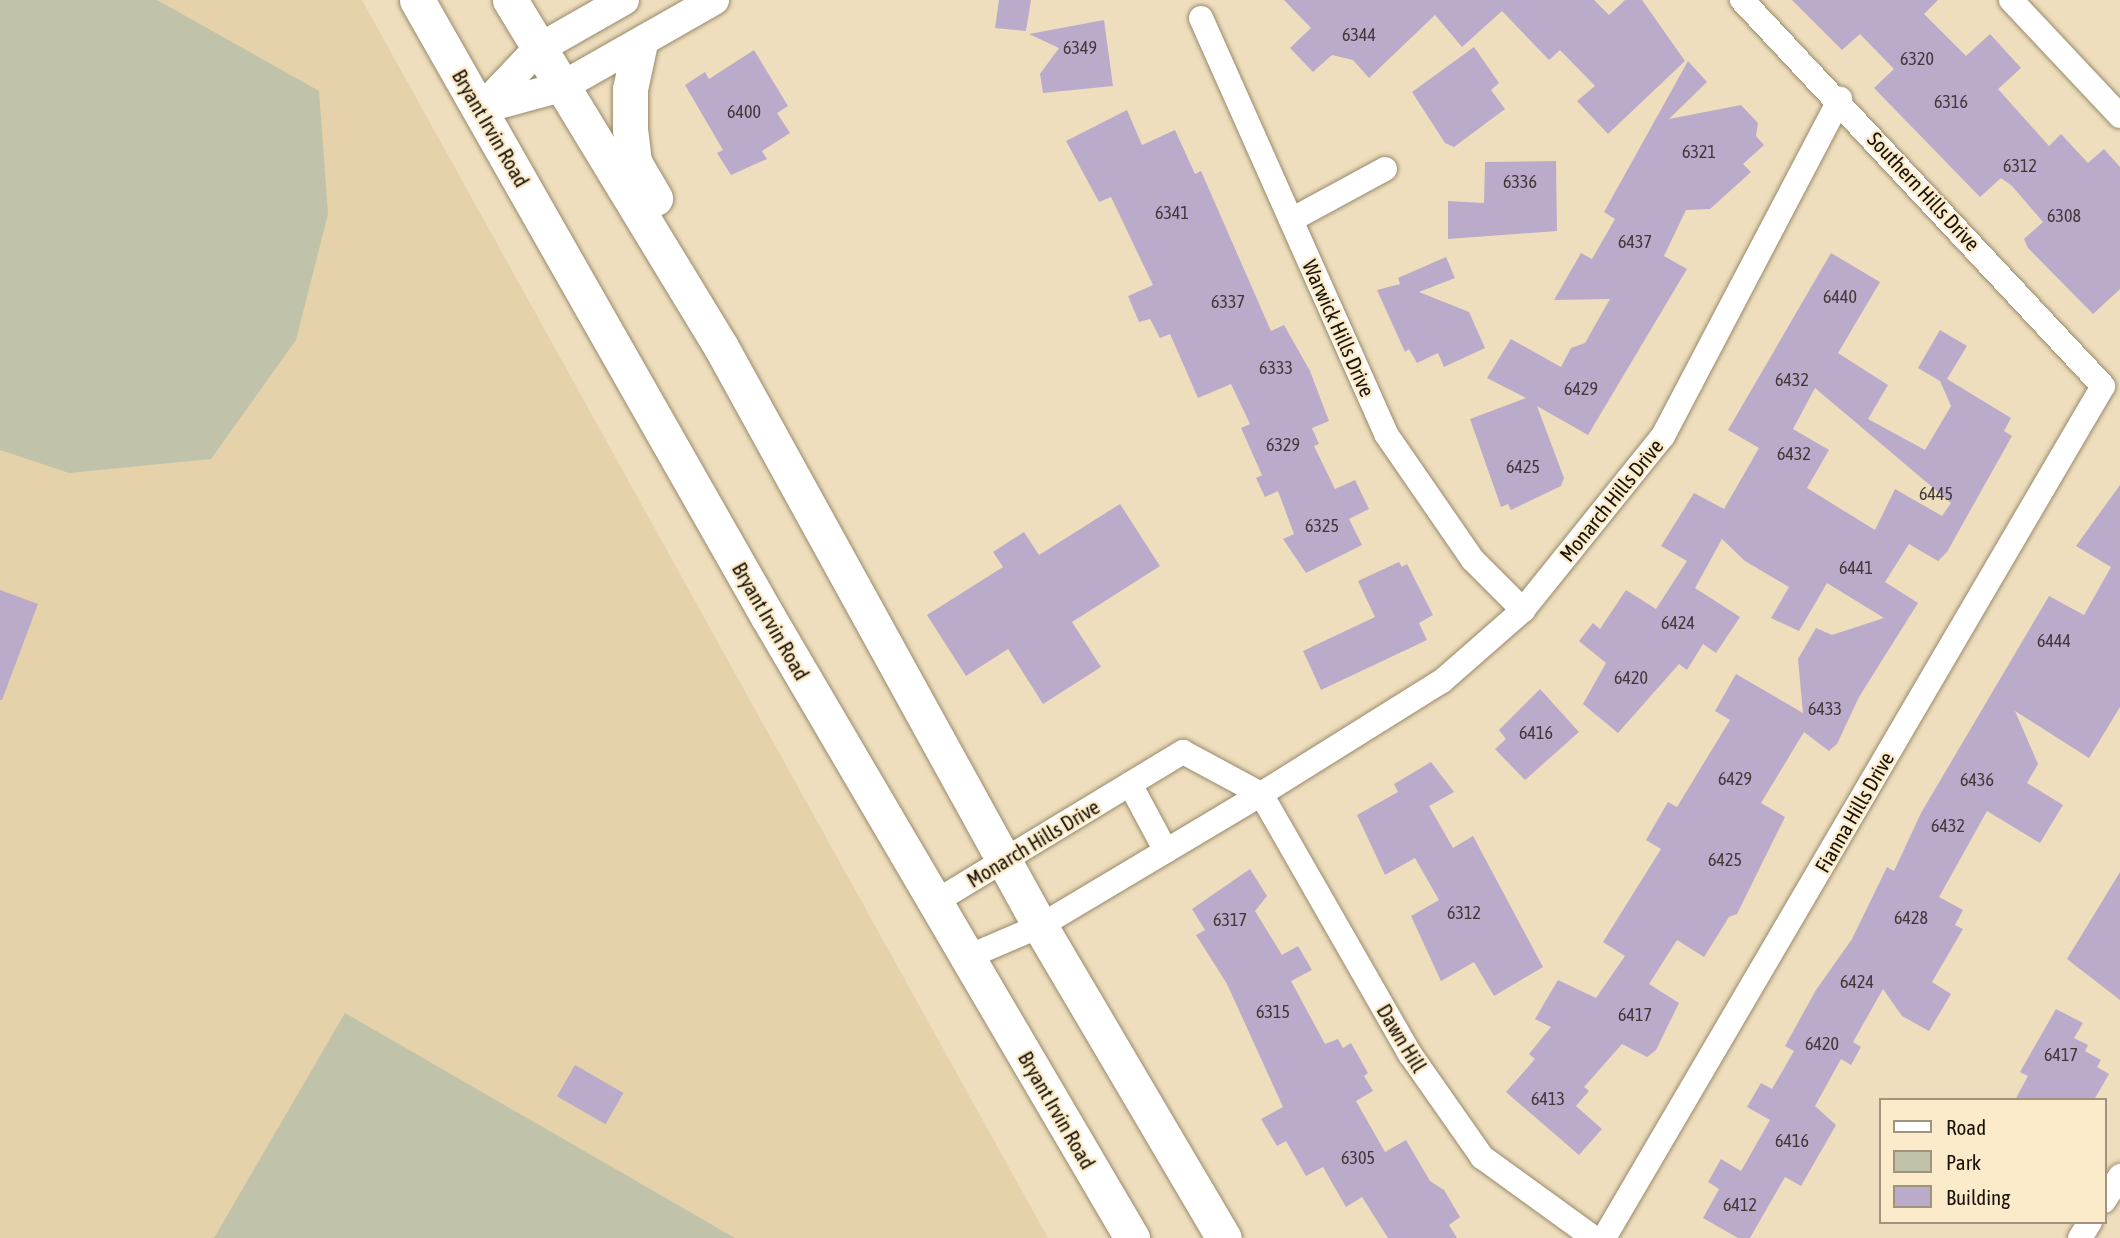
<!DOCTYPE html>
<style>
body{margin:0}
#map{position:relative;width:2120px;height:1238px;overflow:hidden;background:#eedebd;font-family:"Asap Condensed",sans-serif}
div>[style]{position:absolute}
.built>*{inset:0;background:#e5d1aa}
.green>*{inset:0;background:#c0c3a9}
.building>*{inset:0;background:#baabcb;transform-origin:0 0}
.roads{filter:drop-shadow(0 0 2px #98896b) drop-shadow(0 0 2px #98896b)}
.minor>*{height:24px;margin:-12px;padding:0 12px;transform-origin:12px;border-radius:12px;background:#fff}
.tertiary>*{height:30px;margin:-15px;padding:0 15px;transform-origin:15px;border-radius:15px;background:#fff}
.secondary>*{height:35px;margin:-17.5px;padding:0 17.5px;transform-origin:17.5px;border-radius:17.5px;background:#fff}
span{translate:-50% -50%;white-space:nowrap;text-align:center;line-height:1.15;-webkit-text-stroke:5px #fcebca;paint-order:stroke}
.number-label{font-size:18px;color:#403837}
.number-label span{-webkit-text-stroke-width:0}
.street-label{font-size:21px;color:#171106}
.legend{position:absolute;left:1879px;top:1098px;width:228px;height:126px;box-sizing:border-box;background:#fcebca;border:2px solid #a0947c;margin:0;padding:9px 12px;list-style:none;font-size:21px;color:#171106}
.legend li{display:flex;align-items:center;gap:14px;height:35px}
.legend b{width:35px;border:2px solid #a0947c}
</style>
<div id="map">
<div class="built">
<div style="clip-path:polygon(0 0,362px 0,1048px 1238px,0 1238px)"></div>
</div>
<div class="green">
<div style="clip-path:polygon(0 0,157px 0,319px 91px,328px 214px,296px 340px,211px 459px,69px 473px,0 450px)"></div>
<div style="clip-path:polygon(345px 1013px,735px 1238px,214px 1238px)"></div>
</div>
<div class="building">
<div style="clip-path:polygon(999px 0,1031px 0,1026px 31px,995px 28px)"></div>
<div style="clip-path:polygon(1284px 0,1594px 0,1609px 15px,1625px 0,1642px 0,1685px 61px,1608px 134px,1577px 101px,1595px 86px,1560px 50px,1549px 60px,1502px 11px,1462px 47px,1435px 15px,1369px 78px,1353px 60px,1332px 55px,1313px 72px,1290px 48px,1311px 28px)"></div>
<div style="clip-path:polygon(1792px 0,1938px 0,1924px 14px,1966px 56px,1990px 34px,2021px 68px,1998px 89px,2049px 146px,2061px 134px,2088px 163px,2104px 149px,2120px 167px,2120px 289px,2093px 314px,2028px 248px,2024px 239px,2043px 222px,2012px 186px,2001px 178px,1980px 197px,1874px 88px,1894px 69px,1860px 34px,1842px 50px)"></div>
<div style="clip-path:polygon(1104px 20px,1113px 86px,1043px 93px,1040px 74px,1059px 48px,1029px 34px)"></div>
<div style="clip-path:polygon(1474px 47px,1499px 83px,1491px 90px,1505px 109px,1454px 147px,1445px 143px,1412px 92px)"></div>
<div style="clip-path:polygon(754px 50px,788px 106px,777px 113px,790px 133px,762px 151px,767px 159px,731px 175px,717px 153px,723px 150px,685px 85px,705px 72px,709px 79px)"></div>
<div style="clip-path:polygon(1688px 61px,1707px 82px,1669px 119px,1741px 105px,1758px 123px,1756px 136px,1764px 145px,1743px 164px,1751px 172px,1710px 209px,1686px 210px,1664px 256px,1687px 269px,1588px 435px,1537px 406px,1564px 478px,1561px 486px,1511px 510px,1508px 504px,1501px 507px,1470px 419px,1526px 398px,1487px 378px,1511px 339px,1561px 367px,1571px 348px,1585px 343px,1610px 299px,1554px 300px,1581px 253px,1592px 259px,1615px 219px,1604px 212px)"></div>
<div style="clip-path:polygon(1127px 110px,1142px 145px,1175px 130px,1195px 174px,1201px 171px,1271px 331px,1284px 325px,1310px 371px,1329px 421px,1312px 428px,1319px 444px,1314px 446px,1335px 489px,1355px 480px,1369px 509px,1349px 519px,1362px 545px,1306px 573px,1283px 539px,1294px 534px,1278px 491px,1265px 497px,1256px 478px,1262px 475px,1241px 428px,1250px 424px,1231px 384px,1198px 398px,1170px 334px,1160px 338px,1150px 319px,1139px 322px,1128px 296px,1153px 285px,1111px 197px,1099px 202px,1066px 141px)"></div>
<div style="clip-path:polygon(1556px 161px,1557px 231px,1448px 239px,1448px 201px,1484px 203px,1485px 162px)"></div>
<div style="clip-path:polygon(evenodd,1831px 253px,1880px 282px,1838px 353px,1888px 385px,1868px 419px,1925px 450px,1951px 406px,1940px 381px,1918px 368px,1940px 330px,1967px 346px,1947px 379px,2011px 418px,2004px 431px,2012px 436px,1947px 552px,1938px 561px,1909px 544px,1885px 582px,1918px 603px,1859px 697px,1837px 744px,1829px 751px,1804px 732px,1761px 803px,1785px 817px,1737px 914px,1729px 917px,1704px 957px,1677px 940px,1649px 984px,1679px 1003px,1656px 1050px,1647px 1057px,1622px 1044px,1584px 1087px,1589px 1091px,1576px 1106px,1602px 1129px,1579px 1155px,1506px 1092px,1535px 1059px,1529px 1054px,1551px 1027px,1535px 1019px,1558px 980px,1596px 998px,1625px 956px,1603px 942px,1661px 849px,1646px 840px,1668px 802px,1677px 807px,1730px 720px,1715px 711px,1736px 674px,1803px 713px,1798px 659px,1816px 628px,1832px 635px,1884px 618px,1827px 583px,1799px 631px,1771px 618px,1789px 587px,1745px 561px,1722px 539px,1695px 588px,1740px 617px,1716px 653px,1703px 644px,1687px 670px,1679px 664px,1618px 733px,1583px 704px,1606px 663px,1579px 641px,1593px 623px,1600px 629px,1626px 590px,1656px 609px,1687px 561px,1661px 546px,1694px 493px,1724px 509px,1759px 448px,1728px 430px,1831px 253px,1815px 388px,1951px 503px,1942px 516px,1895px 489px,1875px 530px,1807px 488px,1829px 450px,1793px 429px,1815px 388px)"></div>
<div style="clip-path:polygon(1446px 257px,1455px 278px,1419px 292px,1469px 312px,1485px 348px,1444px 367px,1438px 353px,1417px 363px,1409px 349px,1405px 352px,1377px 290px,1400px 284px,1398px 278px)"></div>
<div style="clip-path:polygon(2120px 485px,2120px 707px,2089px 758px,2015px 711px,2038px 764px,2027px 783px,2063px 805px,2040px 843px,1987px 811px,1939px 897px,1963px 910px,1955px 925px,1963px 929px,1932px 982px,1951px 994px,1929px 1031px,1902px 1016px,1883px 989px,1853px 1042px,1861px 1047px,1851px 1065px,1841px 1059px,1815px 1106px,1836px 1125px,1801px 1186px,1785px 1177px,1750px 1238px,1738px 1238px,1703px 1218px,1719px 1189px,1708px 1182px,1721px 1159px,1741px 1171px,1770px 1120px,1747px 1107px,1761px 1083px,1772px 1089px,1794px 1051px,1785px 1046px,1816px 990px,1852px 939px,1887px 867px,1894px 871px,1921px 813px,2049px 596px,2084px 615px,2111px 567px,2076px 546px)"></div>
<div style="clip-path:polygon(1120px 504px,1160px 566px,1072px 622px,1101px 667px,1043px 704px,1008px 649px,966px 676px,927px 615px,1003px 567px,993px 552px,1024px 532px,1039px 555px)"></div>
<div style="clip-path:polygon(1399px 562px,1402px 567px,1407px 564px,1433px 615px,1419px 623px,1427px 640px,1321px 690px,1303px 651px,1375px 617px,1358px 581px)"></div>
<div style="clip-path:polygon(0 590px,38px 604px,2px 700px,0 700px)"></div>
<div style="clip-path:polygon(1540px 689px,1579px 732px,1525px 780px,1495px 749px,1506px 739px,1499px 730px)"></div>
<div style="clip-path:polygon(1431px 762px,1454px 792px,1429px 806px,1453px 848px,1473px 836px,1543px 967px,1494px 996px,1474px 962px,1441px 981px,1411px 916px,1439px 900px,1415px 858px,1385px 875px,1357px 815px,1398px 792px,1394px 784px)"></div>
<div style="clip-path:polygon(1250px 869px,1267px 896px,1255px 911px,1282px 955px,1298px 946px,1312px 970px,1291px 981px,1325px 1044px,1338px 1039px,1343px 1048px,1351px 1043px,1368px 1073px,1364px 1076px,1373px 1091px,1356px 1101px,1385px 1152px,1406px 1140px,1430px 1181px,1444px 1190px,1460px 1217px,1449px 1225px,1457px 1238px,1388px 1238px,1362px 1197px,1346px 1207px,1323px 1167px,1306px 1176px,1286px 1141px,1277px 1146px,1261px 1119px,1283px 1107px,1227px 984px,1196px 935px,1205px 930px,1192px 909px)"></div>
<div style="clip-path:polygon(2120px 872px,2120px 1000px,2067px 959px)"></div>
<div style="clip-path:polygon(2056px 1009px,2083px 1023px,2074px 1038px,2088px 1045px,2085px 1051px,2101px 1060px,2097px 1067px,2109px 1074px,2094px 1100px,2015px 1100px,2028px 1076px,2020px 1072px)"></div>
<div style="left:575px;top:1065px;width:56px;height:36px;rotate:30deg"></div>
</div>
<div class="roads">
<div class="minor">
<div style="left:2011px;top:0;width:159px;rotate:46.8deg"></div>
<div style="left:1201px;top:18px;width:455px;rotate:66deg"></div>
<div style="left:1386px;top:434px;width:153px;rotate:55.4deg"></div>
<div style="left:1473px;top:560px;width:71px;rotate:45deg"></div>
<div style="left:1291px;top:220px;width:107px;rotate:-28.5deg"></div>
<div style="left:1130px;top:784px;width:76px;rotate:61.8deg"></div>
<div style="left:1261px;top:794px;width:300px;rotate:60.2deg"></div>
<div style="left:1410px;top:1054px;width:126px;rotate:55deg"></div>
<div style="left:1482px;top:1157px;width:138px;rotate:35.9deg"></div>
<div style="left:935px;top:902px;width:290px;rotate:-31.2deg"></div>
<div style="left:1183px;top:752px;width:89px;rotate:28.3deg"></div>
<div style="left:970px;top:956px;width:76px;rotate:-23.2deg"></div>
<div style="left:1040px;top:926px;width:257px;rotate:-30.8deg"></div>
<div style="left:1261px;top:794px;width:213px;rotate:-32deg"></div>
<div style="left:1442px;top:681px;width:108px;rotate:-41.2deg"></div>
<div style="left:1523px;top:610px;width:223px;rotate:-51.2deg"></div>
<div style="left:1663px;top:436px;width:381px;rotate:-62.3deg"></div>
<div style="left:2104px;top:1201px;width:30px;rotate:-57deg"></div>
<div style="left:1604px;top:1238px;width:987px;rotate:-59.64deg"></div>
<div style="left:2103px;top:386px;width:529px;rotate:-133.08deg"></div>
<div style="left:2080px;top:1238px;width:19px;rotate:-58deg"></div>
</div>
<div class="tertiary">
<div style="left:480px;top:109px;width:84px;rotate:-15.2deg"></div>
<div style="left:561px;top:87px;width:176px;rotate:-29.6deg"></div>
<div style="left:481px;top:109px;width:83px;rotate:-46.5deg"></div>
<div style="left:538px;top:49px;width:99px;rotate:-29.7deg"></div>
</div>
<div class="secondary">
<div style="left:417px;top:0;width:710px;rotate:60.37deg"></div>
<div style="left:768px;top:617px;width:720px;rotate:59.62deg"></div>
<div style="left:510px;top:0;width:406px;rotate:58.7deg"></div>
<div style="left:721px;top:347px;width:661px;rotate:61.15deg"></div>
<div style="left:1040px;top:926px;width:362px;rotate:59.5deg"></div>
<div style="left:639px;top:47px;width:43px;rotate:102.1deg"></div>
<div style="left:630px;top:89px;width:40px;rotate:90deg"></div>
<div style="left:630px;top:129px;width:33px;rotate:83deg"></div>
<div style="left:634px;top:162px;width:42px;rotate:59.7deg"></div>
</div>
</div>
<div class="number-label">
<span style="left:1359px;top:35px">6344</span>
<span style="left:1080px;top:48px">6349</span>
<span style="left:1917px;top:59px">6320</span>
<span style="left:1951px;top:102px">6316</span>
<span style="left:744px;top:112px">6400</span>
<span style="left:1699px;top:152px">6321</span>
<span style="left:2020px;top:166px">6312</span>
<span style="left:1520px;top:182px">6336</span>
<span style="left:1172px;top:213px">6341</span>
<span style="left:2064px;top:216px">6308</span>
<span style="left:1635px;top:242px">6437</span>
<span style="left:1840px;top:297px">6440</span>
<span style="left:1228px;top:302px">6337</span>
<span style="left:1276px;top:368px">6333</span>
<span style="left:1792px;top:380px">6432</span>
<span style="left:1581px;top:389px">6429</span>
<span style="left:1283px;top:445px">6329</span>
<span style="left:1794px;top:454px">6432</span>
<span style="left:1523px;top:467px">6425</span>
<span style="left:1936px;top:494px">6445</span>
<span style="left:1322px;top:526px">6325</span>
<span style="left:1856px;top:568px">6441</span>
<span style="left:1678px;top:623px">6424</span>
<span style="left:2054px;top:641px">6444</span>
<span style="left:1631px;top:678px">6420</span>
<span style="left:1825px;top:709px">6433</span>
<span style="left:1536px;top:733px">6416</span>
<span style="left:1735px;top:779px">6429</span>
<span style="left:1977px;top:780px">6436</span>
<span style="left:1948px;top:826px">6432</span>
<span style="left:1725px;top:860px">6425</span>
<span style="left:1464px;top:913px">6312</span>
<span style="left:1911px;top:918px">6428</span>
<span style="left:1230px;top:920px">6317</span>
<span style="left:1857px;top:982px">6424</span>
<span style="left:1273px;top:1012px">6315</span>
<span style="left:1635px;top:1015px">6417</span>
<span style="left:1822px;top:1044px">6420</span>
<span style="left:2061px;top:1055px">6417</span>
<span style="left:1548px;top:1099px">6413</span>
<span style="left:1792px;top:1141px">6416</span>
<span style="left:1358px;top:1158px">6305</span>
<span style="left:1740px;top:1205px">6412</span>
</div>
<div class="street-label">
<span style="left:491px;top:128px;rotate:60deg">Bryant Irvin Road</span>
<span style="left:1924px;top:191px;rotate:47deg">Southern Hills Drive</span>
<span style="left:1339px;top:328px;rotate:66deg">Warwick Hills Drive</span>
<span style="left:1611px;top:500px;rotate:-51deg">Monarch Hills Drive</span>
<span style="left:771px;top:621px;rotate:60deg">Bryant Irvin Road</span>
<span style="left:1854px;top:812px;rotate:-60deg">Fianna Hills Drive</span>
<span style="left:1033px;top:843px;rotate:-31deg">Monarch Hills Drive</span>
<span style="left:1402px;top:1038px;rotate:59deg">Dawn Hill</span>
<span style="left:1057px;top:1110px;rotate:60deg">Bryant Irvin Road</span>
</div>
<ul class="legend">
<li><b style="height:9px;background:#fff"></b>Road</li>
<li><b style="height:19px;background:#c0c3a9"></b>Park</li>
<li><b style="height:19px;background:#baabcb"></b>Building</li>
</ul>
</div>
